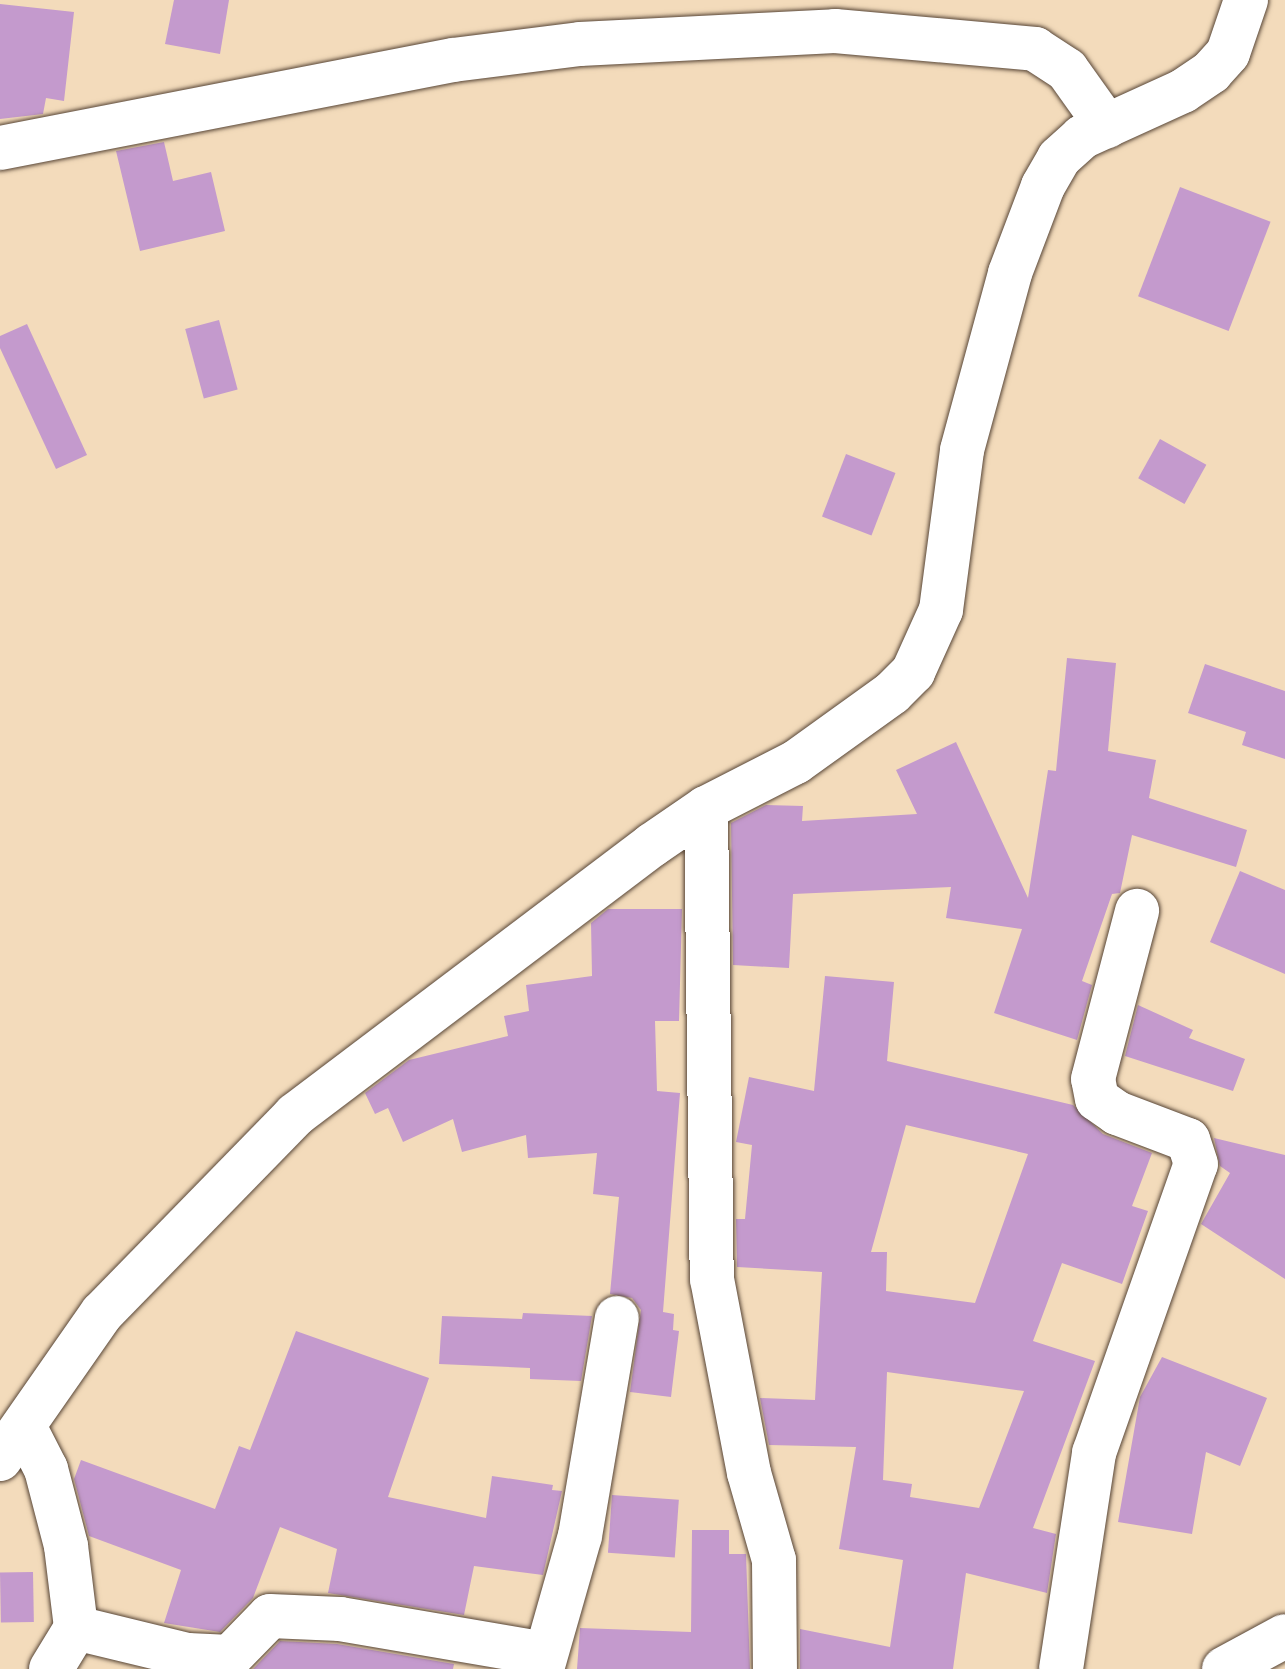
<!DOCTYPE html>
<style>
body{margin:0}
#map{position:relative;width:1285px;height:1669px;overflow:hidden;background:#f3dbbb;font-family:"Balsamiq Sans",sans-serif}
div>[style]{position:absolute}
.building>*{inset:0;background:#c49acd;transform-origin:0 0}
.roads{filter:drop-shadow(0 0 2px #574536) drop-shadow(0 0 2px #574536)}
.minor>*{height:44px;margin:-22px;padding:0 22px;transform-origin:22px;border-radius:22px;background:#fff}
span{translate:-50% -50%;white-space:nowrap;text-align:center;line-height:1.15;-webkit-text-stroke:6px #fbf7ec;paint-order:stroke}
</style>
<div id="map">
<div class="building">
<div style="clip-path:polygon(174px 0,229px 0,220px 54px,165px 44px)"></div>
<div style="clip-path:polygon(0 4px,74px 12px,64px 101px,46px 98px,43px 114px,0 119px)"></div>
<div style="clip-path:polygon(164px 142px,173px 181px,211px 172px,225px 231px,140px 251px,116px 151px)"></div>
<div style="left:1180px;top:187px;width:97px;height:117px;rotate:21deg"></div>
<div style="left:219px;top:320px;width:72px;height:35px;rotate:75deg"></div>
<div style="clip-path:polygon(27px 324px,87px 455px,56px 469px,0 348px,0 336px)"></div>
<div style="left:1160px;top:439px;width:53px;height:45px;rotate:29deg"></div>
<div style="left:846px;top:454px;width:53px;height:67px;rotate:21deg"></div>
<div style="clip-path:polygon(1067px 658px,1116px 663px,1108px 751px,1156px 760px,1149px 798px,1247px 830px,1236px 867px,1132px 835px,1120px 893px,1112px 894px,1082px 981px,1092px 985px,1077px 1040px,994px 1013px,1022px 929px,946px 918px,951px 887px,793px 894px,789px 968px,733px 965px,731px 823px,766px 805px,803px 806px,802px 821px,917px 814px,896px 770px,956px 742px,1028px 898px,1048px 770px,1056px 771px)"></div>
<div style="clip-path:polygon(1205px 664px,1285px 691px,1285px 759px,1242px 745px,1246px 732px,1188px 713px)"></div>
<div style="clip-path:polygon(1240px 871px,1285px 890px,1285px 974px,1210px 942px)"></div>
<div style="clip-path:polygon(608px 909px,682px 909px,679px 1021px,655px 1021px,657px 1091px,680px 1093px,663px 1312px,674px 1314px,673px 1330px,679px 1331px,671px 1397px,630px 1392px,641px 1310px,632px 1298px,610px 1294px,619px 1197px,593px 1194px,597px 1153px,528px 1158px,526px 1135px,462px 1152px,453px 1119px,403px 1142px,388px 1108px,375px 1114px,365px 1093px,409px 1060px,508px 1036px,504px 1016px,529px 1011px,526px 985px,592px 976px,591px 923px)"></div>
<div style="clip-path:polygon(evenodd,825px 976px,894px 982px,887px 1061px,1073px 1105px,1103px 1134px,1152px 1153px,1132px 1206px,1148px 1211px,1122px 1284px,1062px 1263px,1033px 1341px,1095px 1361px,1033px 1528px,1056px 1534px,1047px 1593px,966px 1573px,953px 1669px,800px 1669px,800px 1629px,890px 1647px,903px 1560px,839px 1549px,856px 1447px,769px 1445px,760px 1398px,815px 1400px,822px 1272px,737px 1267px,736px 1219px,745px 1219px,752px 1145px,736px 1142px,749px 1077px,814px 1091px,825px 976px,906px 1125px,1028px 1154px,975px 1303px,886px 1291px,887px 1252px,871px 1252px,906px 1125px,825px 976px,887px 1372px,1024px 1391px,979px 1508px,910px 1497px,912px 1484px,883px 1480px,887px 1372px)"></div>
<div style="clip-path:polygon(1138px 1005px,1193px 1030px,1189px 1038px,1245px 1059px,1233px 1091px,1125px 1056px)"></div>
<div style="clip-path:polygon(1214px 1138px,1285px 1155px,1285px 1279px,1201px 1224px,1230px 1173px,1220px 1166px)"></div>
<div style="clip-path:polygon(523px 1313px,592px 1316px,581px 1381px,530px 1379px,530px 1368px,439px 1364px,442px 1316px,522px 1319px)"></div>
<div style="clip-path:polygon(296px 1331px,429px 1378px,388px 1497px,486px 1518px,492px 1476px,553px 1485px,552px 1490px,562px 1491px,543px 1575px,474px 1566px,464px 1615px,328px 1593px,337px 1549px,280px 1527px,253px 1598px,220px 1632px,164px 1623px,181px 1570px,89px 1536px,74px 1479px,81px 1460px,215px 1509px,239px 1446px,250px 1450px)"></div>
<div style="clip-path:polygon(1162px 1357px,1267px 1398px,1240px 1466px,1206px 1452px,1192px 1534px,1118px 1522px,1140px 1397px)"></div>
<div style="left:612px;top:1495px;width:67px;height:58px;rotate:4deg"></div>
<div style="clip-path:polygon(692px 1530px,729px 1530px,729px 1554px,746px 1554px,750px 1669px,577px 1669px,580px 1628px,691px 1632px)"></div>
<div style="left:33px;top:1572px;width:50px;height:33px;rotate:89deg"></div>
<div style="clip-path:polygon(280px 1641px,337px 1644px,454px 1664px,453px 1669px,253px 1669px)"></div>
</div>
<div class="roads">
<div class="minor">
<div style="left:0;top:148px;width:461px;rotate:-11deg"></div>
<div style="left:453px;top:60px;width:128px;rotate:-7.2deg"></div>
<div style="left:580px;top:44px;width:255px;rotate:-2.9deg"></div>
<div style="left:835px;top:31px;width:201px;rotate:5.1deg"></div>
<div style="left:1035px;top:49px;width:38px;rotate:33deg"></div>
<div style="left:1067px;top:70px;width:69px;rotate:54.5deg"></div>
<div style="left:706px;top:808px;width:471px;rotate:89.3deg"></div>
<div style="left:712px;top:1279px;width:197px;rotate:79.2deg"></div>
<div style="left:749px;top:1473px;width:91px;rotate:74deg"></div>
<div style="left:774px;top:1560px;width:109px;rotate:89.5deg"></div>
<div style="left:25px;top:1428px;width:46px;rotate:62.9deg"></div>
<div style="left:46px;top:1469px;width:80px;rotate:75.4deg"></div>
<div style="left:66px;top:1546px;width:83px;rotate:83deg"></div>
<div style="left:0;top:1459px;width:178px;rotate:-55.1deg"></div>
<div style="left:102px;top:1313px;width:277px;rotate:-45.7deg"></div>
<div style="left:295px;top:1115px;width:448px;rotate:-37.1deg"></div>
<div style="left:652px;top:845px;width:65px;rotate:-34.4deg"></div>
<div style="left:706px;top:808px;width:101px;rotate:-27.1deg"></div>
<div style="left:796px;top:762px;width:118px;rotate:-35.7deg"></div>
<div style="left:892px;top:693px;width:30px;rotate:-45deg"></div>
<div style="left:913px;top:672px;width:68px;rotate:-65.7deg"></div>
<div style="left:941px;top:610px;width:161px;rotate:-82.5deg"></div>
<div style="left:962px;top:450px;width:183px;rotate:-74.8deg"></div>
<div style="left:1010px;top:273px;width:93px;rotate:-69.2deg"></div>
<div style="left:1043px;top:186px;width:32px;rotate:-60deg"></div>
<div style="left:1059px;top:158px;width:31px;rotate:-42deg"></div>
<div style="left:1082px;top:137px;width:111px;rotate:-24.5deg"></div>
<div style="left:1183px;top:91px;width:34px;rotate:-34deg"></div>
<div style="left:1211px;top:72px;width:25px;rotate:-48deg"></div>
<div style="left:1228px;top:53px;width:56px;rotate:-71.2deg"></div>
<div style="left:51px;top:1669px;width:48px;rotate:-58.6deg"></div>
<div style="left:76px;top:1628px;width:115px;rotate:13.6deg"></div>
<div style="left:188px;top:1655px;width:42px;rotate:2.7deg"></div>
<div style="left:230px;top:1657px;width:57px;rotate:-45.7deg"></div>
<div style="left:270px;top:1616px;width:70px;rotate:2.5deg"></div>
<div style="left:340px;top:1619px;width:208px;rotate:9.7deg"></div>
<div style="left:542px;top:1669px;width:138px;rotate:-74.1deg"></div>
<div style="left:580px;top:1536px;width:221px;rotate:-80.4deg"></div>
<div style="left:1061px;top:1669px;width:219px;rotate:-81.3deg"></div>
<div style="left:1094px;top:1453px;width:306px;rotate:-70.6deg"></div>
<div style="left:1196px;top:1164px;width:25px;rotate:-108deg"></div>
<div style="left:1188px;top:1140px;width:76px;rotate:-159.2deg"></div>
<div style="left:1117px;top:1113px;width:24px;rotate:-145deg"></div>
<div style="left:1097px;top:1099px;width:20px;rotate:-101deg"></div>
<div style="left:1093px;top:1079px;width:174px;rotate:-75.3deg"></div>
<div style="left:1224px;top:1669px;width:69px;rotate:-28.4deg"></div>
</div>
</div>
</div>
